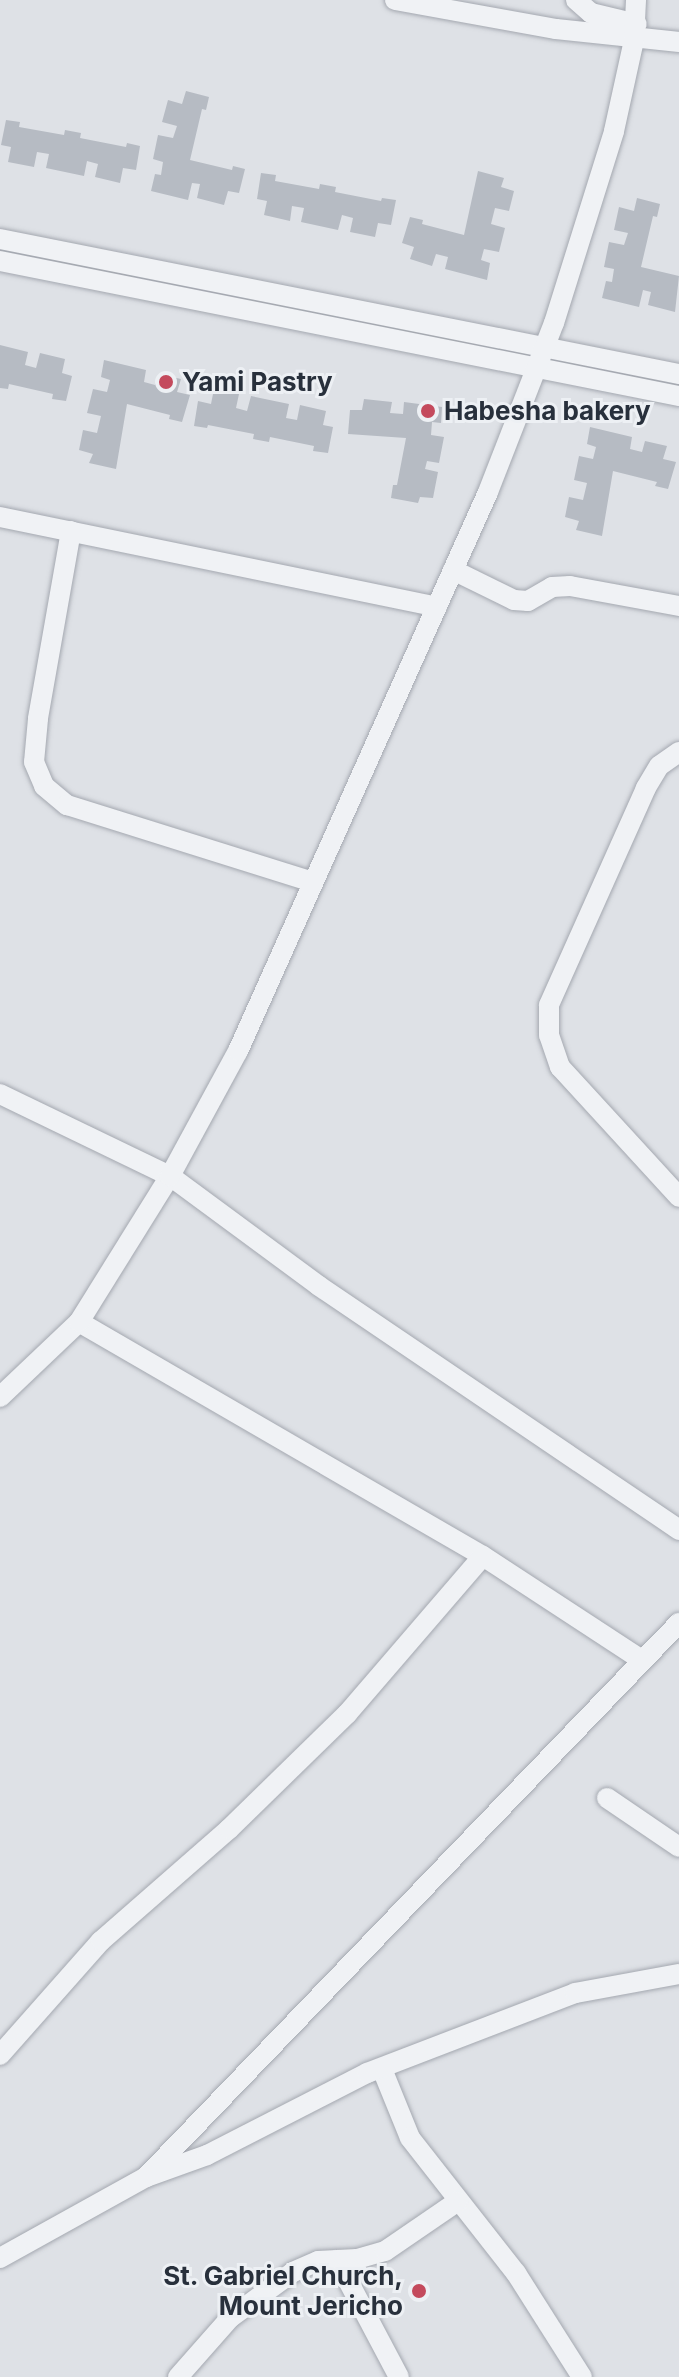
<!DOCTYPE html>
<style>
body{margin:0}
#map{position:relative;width:679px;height:2377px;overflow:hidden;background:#dee1e6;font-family:Inter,sans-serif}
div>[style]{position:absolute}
.building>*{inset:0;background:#b6bbc3}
.roads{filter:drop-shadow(0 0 2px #a4a8b0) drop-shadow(0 0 2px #a4a8b0)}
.minor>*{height:20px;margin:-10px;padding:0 10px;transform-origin:10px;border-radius:10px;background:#f0f2f5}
.dots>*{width:22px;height:22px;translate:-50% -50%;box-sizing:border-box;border:4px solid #edf0f4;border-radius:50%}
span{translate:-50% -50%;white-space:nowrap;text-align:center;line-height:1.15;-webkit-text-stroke:6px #edf0f4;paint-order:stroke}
.poi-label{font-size:26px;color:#28303c;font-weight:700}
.left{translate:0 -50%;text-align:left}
.right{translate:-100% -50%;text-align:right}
</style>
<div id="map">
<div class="building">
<div style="clip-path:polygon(186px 91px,209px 97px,206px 110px,202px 109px,190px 160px,232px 170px,233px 166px,245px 169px,239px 193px,228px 191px,224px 205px,197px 198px,200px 184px,192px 183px,188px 200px,151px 191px,155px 174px,161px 175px,163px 162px,153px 159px,158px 135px,173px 138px,177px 126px,162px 122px,168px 100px,182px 104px)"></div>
<div style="clip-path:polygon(6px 120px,20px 122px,19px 127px,64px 135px,65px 130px,81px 133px,80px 138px,126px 147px,127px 143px,140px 146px,136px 170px,123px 168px,120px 183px,95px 177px,98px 164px,87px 161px,84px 176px,46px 168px,49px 154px,37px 152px,34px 167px,8px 162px,11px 147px,1px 145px)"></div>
<div style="clip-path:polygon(478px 171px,504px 178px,501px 187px,514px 191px,509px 211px,495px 208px,491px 224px,505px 228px,499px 252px,484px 249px,481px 260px,490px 263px,487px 280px,445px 269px,448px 257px,436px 254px,432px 266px,410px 259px,414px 247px,402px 243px,410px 217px,423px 220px,422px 224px,464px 235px)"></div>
<div style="clip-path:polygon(261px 173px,276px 175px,275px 181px,319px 189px,320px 184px,336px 187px,335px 192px,381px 201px,382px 198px,396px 200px,391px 225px,378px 223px,375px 237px,350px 232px,353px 218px,342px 215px,338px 230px,301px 222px,304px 208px,292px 206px,290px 221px,264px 215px,267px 201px,257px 199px)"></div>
<div style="clip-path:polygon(637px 198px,660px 204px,657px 217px,653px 216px,641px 267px,679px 276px,675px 312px,648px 305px,651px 292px,643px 290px,639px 307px,602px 298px,606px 281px,612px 282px,614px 269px,604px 267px,609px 242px,624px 245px,628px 233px,614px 230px,619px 207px,634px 211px)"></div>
<div style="clip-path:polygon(0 345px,28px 352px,25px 365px,36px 368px,40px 353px,65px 359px,62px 373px,72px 376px,66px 401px,52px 399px,53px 394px,9px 384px,8px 389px,0 388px)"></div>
<div style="clip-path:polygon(104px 360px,146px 370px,144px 382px,155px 385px,159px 374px,181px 379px,177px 392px,190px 395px,182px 422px,169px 419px,170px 415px,127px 404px,116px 469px,89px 463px,93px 454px,79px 450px,83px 430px,97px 433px,101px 416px,87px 413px,93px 389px,107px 392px,110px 380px,101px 377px)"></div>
<div style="clip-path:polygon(214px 389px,239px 394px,236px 408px,247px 411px,251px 396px,289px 404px,286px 418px,297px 420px,300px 405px,326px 411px,323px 425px,333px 427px,328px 453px,313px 451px,314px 446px,270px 437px,269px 442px,253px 439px,254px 434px,208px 425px,207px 428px,194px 426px,198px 401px,211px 404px)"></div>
<div style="clip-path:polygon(364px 399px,392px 402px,390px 413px,403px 414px,404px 402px,442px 407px,441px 423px,432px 422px,431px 435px,444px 437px,439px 463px,427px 461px,425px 469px,438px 472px,433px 498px,420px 497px,418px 503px,391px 498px,393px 485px,397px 485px,406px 438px,348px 434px,350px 410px,362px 410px)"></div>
<div style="clip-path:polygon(590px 427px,632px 437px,630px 449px,642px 452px,645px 441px,667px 446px,663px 459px,676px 462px,668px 489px,655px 486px,657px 482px,613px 471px,602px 536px,576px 530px,579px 521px,565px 517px,569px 497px,583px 500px,587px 483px,574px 480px,579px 456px,593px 459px,596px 447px,587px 444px)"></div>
</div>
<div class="roads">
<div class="minor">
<div style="left:395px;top:0;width:164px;rotate:10.2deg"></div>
<div style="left:556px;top:29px;width:124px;rotate:6deg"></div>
<div style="left:576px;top:0;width:20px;rotate:41deg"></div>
<div style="left:591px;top:13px;width:47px;rotate:13.4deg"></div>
<div style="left:0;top:239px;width:692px;rotate:11.25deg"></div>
<div style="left:0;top:261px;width:692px;rotate:11.25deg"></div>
<div style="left:0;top:517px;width:446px;rotate:11.6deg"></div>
<div style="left:71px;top:531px;width:191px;rotate:100deg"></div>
<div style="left:38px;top:719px;width:43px;rotate:95.3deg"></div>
<div style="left:34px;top:762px;width:26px;rotate:67deg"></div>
<div style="left:44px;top:786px;width:30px;rotate:40deg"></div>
<div style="left:67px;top:805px;width:258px;rotate:17.4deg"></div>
<div style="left:453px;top:570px;width:68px;rotate:26.2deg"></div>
<div style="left:514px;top:600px;width:14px;rotate:4deg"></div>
<div style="left:528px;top:601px;width:28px;rotate:-30deg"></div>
<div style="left:552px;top:587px;width:18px;rotate:-3deg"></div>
<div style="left:570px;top:586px;width:111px;rotate:10.4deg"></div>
<div style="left:679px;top:752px;width:24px;rotate:145deg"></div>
<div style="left:659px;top:766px;width:26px;rotate:121deg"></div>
<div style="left:646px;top:788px;width:238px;rotate:114.1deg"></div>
<div style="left:549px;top:1005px;width:30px;rotate:90deg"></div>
<div style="left:549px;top:1035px;width:34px;rotate:71deg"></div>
<div style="left:560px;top:1067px;width:176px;rotate:47.5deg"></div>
<div style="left:0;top:1094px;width:189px;rotate:25.8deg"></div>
<div style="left:170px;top:1176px;width:185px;rotate:36.4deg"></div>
<div style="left:319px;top:1286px;width:435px;rotate:34.1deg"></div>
<div style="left:79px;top:1322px;width:467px;rotate:30.1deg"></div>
<div style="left:483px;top:1556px;width:190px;rotate:33.2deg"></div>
<div style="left:0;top:1397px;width:109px;rotate:-43.5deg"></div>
<div style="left:79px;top:1322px;width:172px;rotate:-58.1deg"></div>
<div style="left:170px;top:1176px;width:142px;rotate:-61.5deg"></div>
<div style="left:238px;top:1051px;width:612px;rotate:-65.9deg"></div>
<div style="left:488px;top:492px;width:181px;rotate:-68.7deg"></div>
<div style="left:554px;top:323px;width:201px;rotate:-72.6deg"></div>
<div style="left:614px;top:131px;width:93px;rotate:-77.6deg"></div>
<div style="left:634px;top:40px;width:40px;rotate:-87.1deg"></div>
<div style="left:607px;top:1798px;width:87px;rotate:34.2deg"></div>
<div style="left:0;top:2055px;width:152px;rotate:-48.5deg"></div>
<div style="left:101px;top:1941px;width:170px;rotate:-41.2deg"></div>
<div style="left:229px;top:1829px;width:165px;rotate:-44.3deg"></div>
<div style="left:347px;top:1714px;width:208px;rotate:-49.3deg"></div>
<div style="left:382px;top:2069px;width:74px;rotate:67.9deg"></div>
<div style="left:410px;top:2138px;width:172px;rotate:51.9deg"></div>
<div style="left:516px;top:2273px;width:123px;rotate:57.6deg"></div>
<div style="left:146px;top:2177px;width:769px;rotate:-46.11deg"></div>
<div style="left:0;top:2258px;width:167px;rotate:-29deg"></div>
<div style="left:146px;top:2177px;width:65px;rotate:-19.8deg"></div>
<div style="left:207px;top:2155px;width:180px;rotate:-27.1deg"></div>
<div style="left:367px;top:2073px;width:223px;rotate:-21deg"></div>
<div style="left:575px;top:1993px;width:106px;rotate:-10.4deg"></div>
<div style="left:337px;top:2260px;width:132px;rotate:62.1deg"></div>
<div style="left:178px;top:2377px;width:79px;rotate:-48.6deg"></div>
<div style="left:230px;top:2318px;width:78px;rotate:-36.1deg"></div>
<div style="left:293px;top:2272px;width:27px;rotate:-24deg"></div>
<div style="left:318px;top:2261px;width:39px;rotate:-3deg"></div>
<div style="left:357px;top:2259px;width:29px;rotate:-16deg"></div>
<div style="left:385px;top:2251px;width:88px;rotate:-34.4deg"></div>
</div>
</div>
<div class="dots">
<div style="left:166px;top:382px;background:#c44a5d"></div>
<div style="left:428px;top:411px;background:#c44a5d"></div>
<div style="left:419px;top:2291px;background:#c44a5d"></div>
</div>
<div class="poi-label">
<span class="left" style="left:182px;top:382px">Yami Pastry</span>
<span class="left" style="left:444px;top:411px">Habesha bakery</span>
<span class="right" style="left:403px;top:2291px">St. Gabriel Church,<br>Mount Jericho</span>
</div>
</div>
